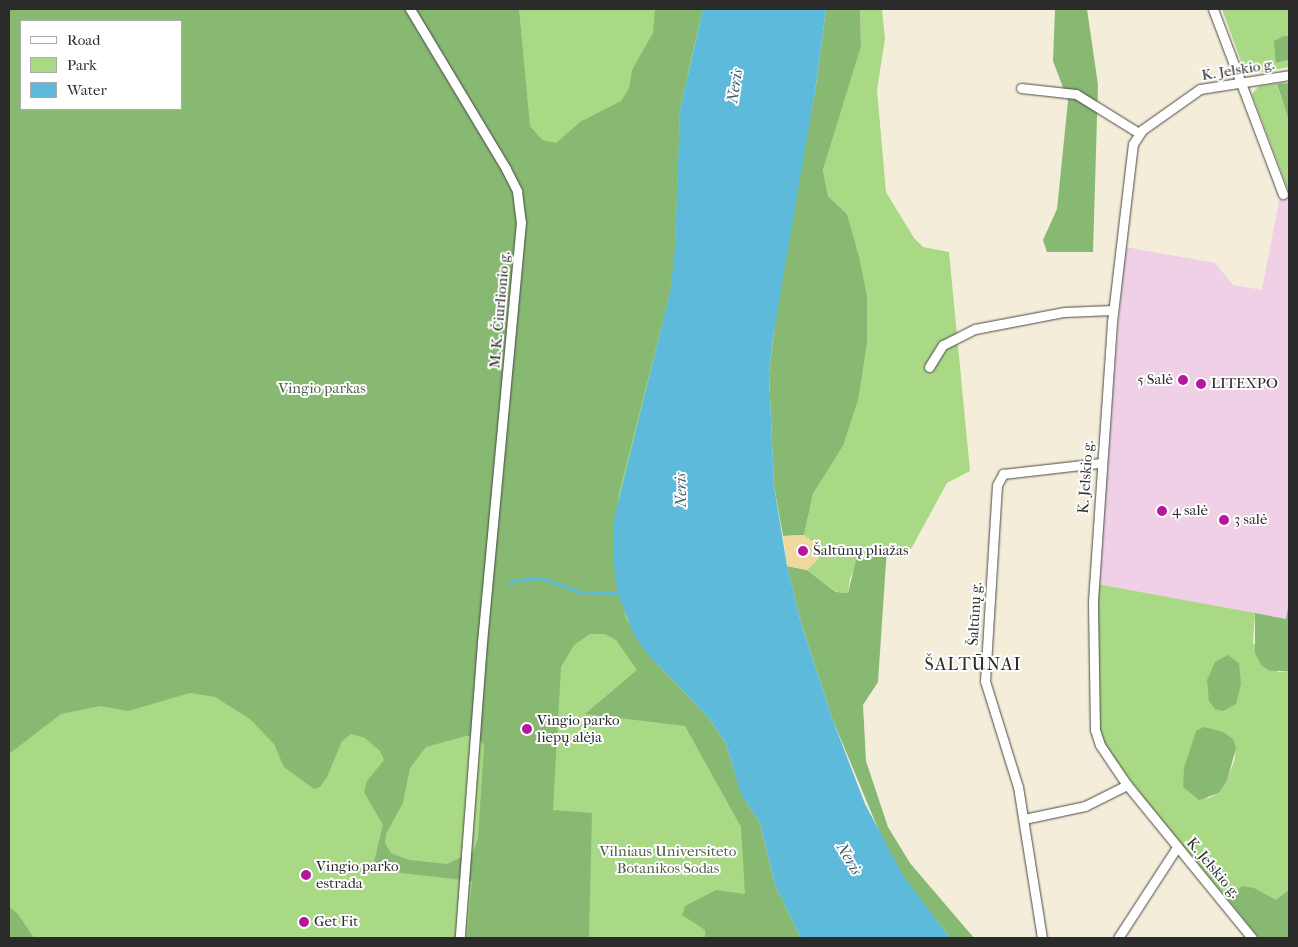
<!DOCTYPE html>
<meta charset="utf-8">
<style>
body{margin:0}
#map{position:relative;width:1298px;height:947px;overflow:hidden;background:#f4edd9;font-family:"IM FELL French Canon",serif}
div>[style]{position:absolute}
.built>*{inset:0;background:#efd0e6}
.green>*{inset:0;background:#aad986}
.forest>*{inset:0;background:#87b973}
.sand>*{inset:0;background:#eeda9e}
.water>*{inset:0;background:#5dbadb}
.stream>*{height:2.5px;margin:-1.25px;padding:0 1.25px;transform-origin:1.25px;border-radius:1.25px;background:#5dbadb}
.roads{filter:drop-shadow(0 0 1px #494845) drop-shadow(0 0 1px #494845)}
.minor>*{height:9px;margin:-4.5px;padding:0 4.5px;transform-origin:4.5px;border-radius:4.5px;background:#fff}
.dots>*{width:14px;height:14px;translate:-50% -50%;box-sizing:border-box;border:2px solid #fff;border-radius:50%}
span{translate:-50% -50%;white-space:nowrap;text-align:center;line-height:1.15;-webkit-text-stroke:4px #fff;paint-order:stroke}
.street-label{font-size:15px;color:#2b2b2b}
.poi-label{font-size:15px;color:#2b2b2b}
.right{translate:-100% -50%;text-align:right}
.left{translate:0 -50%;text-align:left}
.park-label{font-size:15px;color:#515f46}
.water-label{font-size:16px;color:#3c5d69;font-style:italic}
.quarter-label{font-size:18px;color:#2b2b2b;letter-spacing:1px}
.frame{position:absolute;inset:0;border:10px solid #2b2b2b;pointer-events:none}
.legend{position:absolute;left:20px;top:20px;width:162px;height:90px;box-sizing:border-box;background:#fff;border:1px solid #aaa;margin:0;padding:6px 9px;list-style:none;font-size:15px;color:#2b2b2b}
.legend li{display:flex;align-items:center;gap:10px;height:25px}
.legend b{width:25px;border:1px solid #aaa}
</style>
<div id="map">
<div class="built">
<div style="clip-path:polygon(1289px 192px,1289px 601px,1286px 619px,1097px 584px,1125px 247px,1215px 263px,1233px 285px,1262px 290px,1279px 201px)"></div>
</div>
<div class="green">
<div style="clip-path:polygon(evenodd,9px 9px,703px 9px,689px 61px,658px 667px,708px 717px,737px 775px,775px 885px,801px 938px,9px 938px,9px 9px,21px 21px,181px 21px,181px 109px,21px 109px,21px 21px)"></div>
<div style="clip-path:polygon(860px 9px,882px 9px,885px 39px,877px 90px,886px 192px,914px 238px,923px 247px,949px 252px,970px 471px,947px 483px,911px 549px,887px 548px,871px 558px,860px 559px,850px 578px,848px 593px,837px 592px,807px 570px,819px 558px,804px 535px,813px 494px,843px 446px,867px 295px,847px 214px,828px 196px,823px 170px,861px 47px)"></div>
<div style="clip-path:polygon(1222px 9px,1289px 9px,1289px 36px,1284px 36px,1276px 63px,1289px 60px,1289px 67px,1246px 75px)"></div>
<div style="clip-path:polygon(1289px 82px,1277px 85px,1289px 121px,1289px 192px,1252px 94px,1259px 86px)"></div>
<div style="clip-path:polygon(evenodd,1097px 584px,1255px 613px,1253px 643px,1278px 672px,1289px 671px,1289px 938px,1259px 938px,1170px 833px,1102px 742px,1098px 726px,1097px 584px,1233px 739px,1235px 758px,1227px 781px,1219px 793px,1207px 799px,1233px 739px)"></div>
</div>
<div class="forest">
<div style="clip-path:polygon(evenodd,9px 9px,519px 9px,530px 126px,542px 140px,556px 143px,580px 122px,621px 101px,629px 88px,632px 70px,653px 33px,655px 9px,703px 9px,680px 109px,675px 249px,670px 293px,619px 494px,613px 561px,626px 618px,645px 651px,708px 717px,726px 743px,741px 794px,760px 823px,775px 885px,801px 938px,705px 938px,705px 930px,682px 915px,685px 906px,716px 890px,745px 894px,741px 827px,685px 726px,585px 714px,637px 670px,616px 640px,605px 634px,590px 634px,574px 645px,561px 667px,553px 810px,592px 813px,589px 938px,467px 938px,472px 881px,401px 873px,373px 866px,383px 825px,364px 792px,367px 781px,384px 760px,380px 751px,365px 738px,351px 734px,342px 741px,327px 777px,320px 787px,314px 789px,284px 767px,274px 744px,250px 719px,215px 697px,190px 693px,128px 711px,100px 706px,61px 714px,9px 754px,9px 9px,21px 21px,181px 21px,181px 109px,21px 109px,21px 21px,9px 9px,466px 736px,477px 736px,484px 745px,478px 838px,473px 852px,447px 864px,409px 860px,391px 853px,385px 843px,386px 834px,403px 803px,410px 768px,426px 747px,466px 736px)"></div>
<div style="clip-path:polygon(826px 9px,860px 9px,861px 47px,823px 170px,828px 196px,847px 214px,859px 257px,867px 295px,867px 343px,858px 400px,843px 446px,813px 494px,804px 535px,783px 536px,774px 486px,769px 373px,777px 303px,816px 85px)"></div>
<div style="clip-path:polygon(1055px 9px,1087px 9px,1098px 85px,1093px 252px,1047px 252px,1043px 240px,1057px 209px,1068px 101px,1053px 61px)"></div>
<div style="clip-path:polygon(1284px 36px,1289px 36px,1289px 60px,1276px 63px,1274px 41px)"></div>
<div style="clip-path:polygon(1289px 83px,1289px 121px,1277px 84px)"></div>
<div style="clip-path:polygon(887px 548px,878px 682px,863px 705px,866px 761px,888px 827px,910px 863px,974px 938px,950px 938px,904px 878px,884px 843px,832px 718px,801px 623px,787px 566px,807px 570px,836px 592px,848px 593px,856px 560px,871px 558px)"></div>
<div style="clip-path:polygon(1289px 601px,1289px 671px,1270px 671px,1261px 665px,1255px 653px,1255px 613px,1286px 619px)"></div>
<div style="clip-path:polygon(1228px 655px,1239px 663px,1241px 684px,1236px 704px,1223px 711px,1215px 709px,1209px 701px,1207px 680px,1215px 662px)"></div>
<div style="clip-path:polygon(1204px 727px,1223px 732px,1233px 739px,1236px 748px,1227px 781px,1219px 793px,1199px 800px,1183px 787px,1184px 768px,1196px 731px)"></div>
<div style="clip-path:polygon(1242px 886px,1254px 888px,1276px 900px,1289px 890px,1289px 938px,1259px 938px,1228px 898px)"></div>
<div style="clip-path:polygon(9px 907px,18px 914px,34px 938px,9px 938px)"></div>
</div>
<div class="sand">
<div style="clip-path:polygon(804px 535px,820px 547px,819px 558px,807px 570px,787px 566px,783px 536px)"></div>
</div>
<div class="water">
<div style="clip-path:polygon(703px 9px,826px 9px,816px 85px,773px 337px,769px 373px,774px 486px,787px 566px,801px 623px,832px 718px,865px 804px,904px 877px,950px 938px,801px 938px,775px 885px,760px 823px,741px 794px,726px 743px,708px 717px,645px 651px,634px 635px,618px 594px,613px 561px,614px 519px,670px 293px,675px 249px,680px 110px)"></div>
</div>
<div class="stream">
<div style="left:510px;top:581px;width:31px;rotate:-6deg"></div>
<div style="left:541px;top:578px;width:41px;rotate:19.7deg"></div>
<div style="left:580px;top:592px;width:41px;rotate:1.4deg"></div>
</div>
<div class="roads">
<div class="minor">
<div style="left:410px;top:9px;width:187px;rotate:59deg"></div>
<div style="left:506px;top:169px;width:25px;rotate:63deg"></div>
<div style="left:517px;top:191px;width:31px;rotate:83deg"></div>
<div style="left:521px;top:222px;width:422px;rotate:95.3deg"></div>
<div style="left:482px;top:642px;width:297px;rotate:94.3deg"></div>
<div style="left:1213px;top:9px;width:198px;rotate:69.3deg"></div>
<div style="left:1021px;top:88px;width:55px;rotate:6.2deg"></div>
<div style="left:1076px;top:94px;width:74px;rotate:31.8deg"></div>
<div style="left:929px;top:367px;width:26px;rotate:-58deg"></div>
<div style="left:943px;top:345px;width:36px;rotate:-27deg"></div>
<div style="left:975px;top:329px;width:91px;rotate:-10.8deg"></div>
<div style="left:1064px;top:312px;width:49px;rotate:-2.3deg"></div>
<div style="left:1024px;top:819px;width:62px;rotate:-12deg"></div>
<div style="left:1085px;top:806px;width:47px;rotate:-26.6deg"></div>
<div style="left:1042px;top:938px;width:153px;rotate:-99deg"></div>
<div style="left:1018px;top:787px;width:111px;rotate:-107.3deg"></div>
<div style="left:985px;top:681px;width:196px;rotate:-86.5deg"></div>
<div style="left:997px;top:485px;width:13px;rotate:-61deg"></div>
<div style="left:1003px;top:474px;width:98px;rotate:-6.5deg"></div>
<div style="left:1118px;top:938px;width:108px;rotate:-57deg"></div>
<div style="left:1252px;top:938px;width:198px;rotate:-129.2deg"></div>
<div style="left:1127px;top:785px;width:48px;rotate:-124deg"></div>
<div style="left:1100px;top:745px;width:16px;rotate:-108deg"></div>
<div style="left:1095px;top:730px;width:129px;rotate:-90.9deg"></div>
<div style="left:1093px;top:601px;width:280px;rotate:-86.1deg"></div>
<div style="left:1112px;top:322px;width:179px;rotate:-83.3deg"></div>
<div style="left:1133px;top:144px;width:17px;rotate:-57deg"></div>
<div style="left:1142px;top:130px;width:71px;rotate:-35.3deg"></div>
<div style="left:1200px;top:89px;width:90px;rotate:-8.9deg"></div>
</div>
</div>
<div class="dots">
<div style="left:1183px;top:380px;background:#b5179e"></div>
<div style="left:1201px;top:384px;background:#b5179e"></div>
<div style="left:1162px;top:511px;background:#b5179e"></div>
<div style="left:1224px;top:520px;background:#b5179e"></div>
<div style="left:803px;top:551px;background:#b5179e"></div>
<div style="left:527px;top:729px;background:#b5179e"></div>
<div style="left:306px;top:875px;background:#b5179e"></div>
<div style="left:304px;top:922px;background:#b5179e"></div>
</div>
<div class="street-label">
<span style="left:1238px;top:70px;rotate:-9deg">K. Jelskio g.</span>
<span style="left:500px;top:310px;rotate:-85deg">M. K. Čiurlionio g.</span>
<span style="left:1086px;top:477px;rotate:-86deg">K. Jelskio g.</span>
<span style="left:975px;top:614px;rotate:-87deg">Šaltūnų g.</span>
<span style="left:1213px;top:868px;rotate:50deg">K. Jelskio g.</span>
</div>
<div class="poi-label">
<span class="right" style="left:1173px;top:380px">5 Salė</span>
<span class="left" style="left:1211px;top:384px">LITEXPO</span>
<span class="left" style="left:1172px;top:511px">4 salė</span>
<span class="left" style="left:1234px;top:520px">3 salė</span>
<span class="left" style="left:813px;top:551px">Šaltūnų pliažas</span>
<span class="left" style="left:537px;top:729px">Vingio parko<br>liepų alėja</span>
<span class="left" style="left:316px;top:875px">Vingio parko<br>estrada</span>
<span class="left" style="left:314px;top:922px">Get Fit</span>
</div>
<div class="park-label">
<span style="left:322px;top:389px">Vingio parkas</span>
<span style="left:668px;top:860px">Vilniaus Universiteto<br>Botanikos Sodas</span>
</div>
<div class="water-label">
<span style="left:735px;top:86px;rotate:-81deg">Neris</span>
<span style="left:681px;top:490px;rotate:-91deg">Neris</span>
<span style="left:849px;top:859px;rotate:60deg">Neris</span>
</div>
<div class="quarter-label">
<span style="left:973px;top:665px">ŠALTŪNAI</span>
</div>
<div class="frame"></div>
<ul class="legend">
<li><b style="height:6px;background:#fff"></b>Road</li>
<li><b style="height:14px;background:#aad986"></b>Park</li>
<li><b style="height:14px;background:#5dbadb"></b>Water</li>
</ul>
</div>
